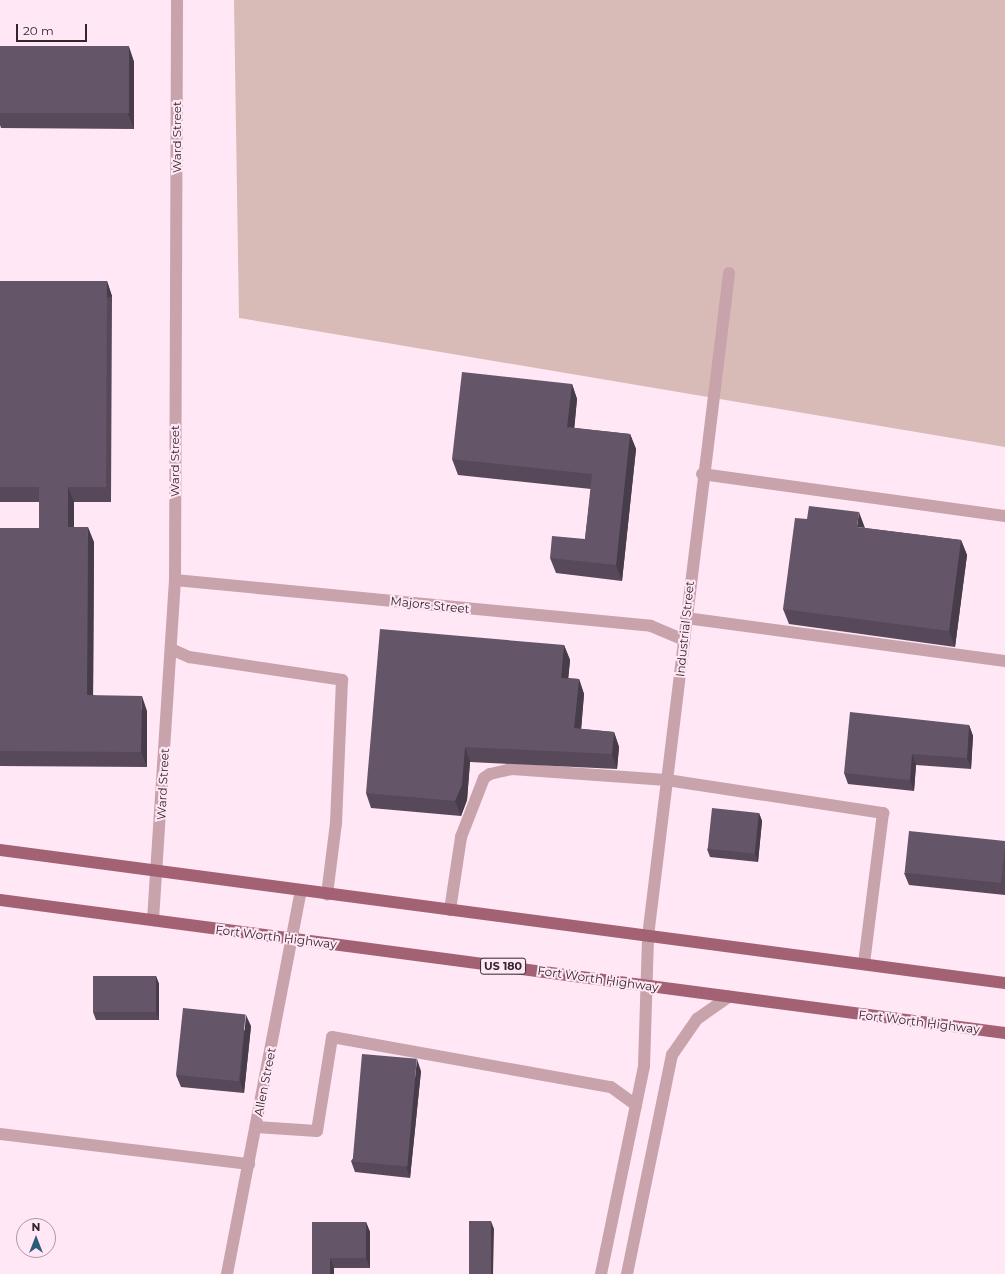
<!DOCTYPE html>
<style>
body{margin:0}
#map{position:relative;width:1005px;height:1274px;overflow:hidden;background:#ffe7f5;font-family:Montserrat,sans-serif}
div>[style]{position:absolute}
.green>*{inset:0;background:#d8bbb7}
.minor>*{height:12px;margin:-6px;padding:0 6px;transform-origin:6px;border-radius:6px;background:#c9a3ab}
.major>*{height:12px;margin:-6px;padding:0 6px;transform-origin:6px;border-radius:6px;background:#a36273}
.wall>*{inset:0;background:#57495a}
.shaded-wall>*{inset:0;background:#473c4a;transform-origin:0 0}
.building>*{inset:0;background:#655569;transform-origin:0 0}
span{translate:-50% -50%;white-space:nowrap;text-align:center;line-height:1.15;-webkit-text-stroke:4px #ffe7f5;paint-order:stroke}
.shield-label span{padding:1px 3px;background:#ffe7f5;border:1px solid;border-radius:3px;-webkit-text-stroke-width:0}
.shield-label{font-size:11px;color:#31262d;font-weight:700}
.street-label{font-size:12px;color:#31262d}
.north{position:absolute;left:16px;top:1218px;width:40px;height:40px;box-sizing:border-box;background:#ffe7f5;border:1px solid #ad9aa5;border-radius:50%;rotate:0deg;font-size:11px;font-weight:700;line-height:16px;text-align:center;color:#31262d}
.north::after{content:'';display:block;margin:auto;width:14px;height:18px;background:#265d78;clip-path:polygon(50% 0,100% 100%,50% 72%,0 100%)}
.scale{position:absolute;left:16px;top:24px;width:71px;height:18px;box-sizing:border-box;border:2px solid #31262d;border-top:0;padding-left:5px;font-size:12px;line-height:14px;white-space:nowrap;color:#31262d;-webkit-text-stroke:3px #ffe7f5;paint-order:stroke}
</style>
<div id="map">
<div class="green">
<div style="clip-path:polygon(234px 0,1005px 0,1005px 447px,239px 318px)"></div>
</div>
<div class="minor">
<div style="left:702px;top:474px;width:306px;rotate:7.9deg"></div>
<div style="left:175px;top:580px;width:478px;rotate:5.5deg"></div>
<div style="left:651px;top:626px;width:36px;rotate:23deg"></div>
<div style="left:686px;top:618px;width:322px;rotate:7.7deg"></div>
<div style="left:171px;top:649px;width:20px;rotate:24deg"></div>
<div style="left:189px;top:657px;width:155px;rotate:8.5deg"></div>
<div style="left:342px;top:680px;width:143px;rotate:92.4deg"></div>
<div style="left:336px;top:823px;width:72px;rotate:97.2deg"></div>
<div style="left:450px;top:910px;width:74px;rotate:-81.4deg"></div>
<div style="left:461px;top:837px;width:63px;rotate:-68.7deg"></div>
<div style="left:484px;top:778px;width:7px;rotate:-34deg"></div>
<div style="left:490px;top:774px;width:23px;rotate:-13deg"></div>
<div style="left:512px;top:769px;width:155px;rotate:4.1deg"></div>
<div style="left:667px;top:780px;width:219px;rotate:8.7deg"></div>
<div style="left:883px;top:813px;width:152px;rotate:97.2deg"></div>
<div style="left:153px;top:920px;width:341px;rotate:-86.3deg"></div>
<div style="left:175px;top:580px;width:580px;rotate:-89.8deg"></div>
<div style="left:256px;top:1127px;width:61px;rotate:3.8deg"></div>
<div style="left:317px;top:1131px;width:95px;rotate:-80.9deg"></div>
<div style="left:332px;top:1037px;width:283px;rotate:10.2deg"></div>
<div style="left:611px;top:1087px;width:31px;rotate:36deg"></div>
<div style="left:0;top:1134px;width:251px;rotate:6.9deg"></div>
<div style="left:227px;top:1274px;width:391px;rotate:-79.1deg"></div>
<div style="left:601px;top:1274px;width:212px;rotate:-78.3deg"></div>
<div style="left:644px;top:1066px;width:130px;rotate:-88.2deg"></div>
<div style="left:648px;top:936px;width:668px;rotate:-83.03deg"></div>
<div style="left:627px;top:1274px;width:224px;rotate:-78.4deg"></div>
<div style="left:672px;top:1055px;width:44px;rotate:-55.2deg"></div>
<div style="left:697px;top:1019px;width:39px;rotate:-35deg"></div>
</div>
<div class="major">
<div style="left:0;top:850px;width:1014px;rotate:7.54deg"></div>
<div style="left:0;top:900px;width:1014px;rotate:7.54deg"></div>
</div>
<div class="wall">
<div style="clip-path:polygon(0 46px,129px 47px,134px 62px,134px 129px,1px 128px,0 125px)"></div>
<div style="clip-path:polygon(0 281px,107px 281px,112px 296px,111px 502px,74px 502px,74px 527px,94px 542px,93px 695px,147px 711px,147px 767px,0 766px,0 528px,39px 528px,39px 502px,0 502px)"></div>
<div style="clip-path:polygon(572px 384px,577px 399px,574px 428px,630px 434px,636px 449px,622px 581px,556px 573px,550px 558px,585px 539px,591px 489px,458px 475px,452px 459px)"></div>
<div style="clip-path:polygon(865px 528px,961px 540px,967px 555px,955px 647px,789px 624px,783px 609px)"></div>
<div style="clip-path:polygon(564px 645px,570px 660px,568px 678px,579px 679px,584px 694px,581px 729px,614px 732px,619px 747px,617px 769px,470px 762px,467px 800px,461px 816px,371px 808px,366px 793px)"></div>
<div style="clip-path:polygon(969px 725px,973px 736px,971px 769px,916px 765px,914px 791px,848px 784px,844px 773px)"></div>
<div style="clip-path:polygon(759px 813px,762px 821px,758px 862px,710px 857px,707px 849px)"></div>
<div style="clip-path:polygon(1005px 841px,1005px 895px,909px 885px,904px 873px)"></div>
<div style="clip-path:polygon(156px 976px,159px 984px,159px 1020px,96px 1020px,93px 1012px)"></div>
<div style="clip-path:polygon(251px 1026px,244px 1093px,181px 1087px,176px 1075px)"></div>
<div style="clip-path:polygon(421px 1071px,410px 1178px,355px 1172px,351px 1161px)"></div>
<div style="clip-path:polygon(366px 1222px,370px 1232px,370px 1268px,334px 1268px,334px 1274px,312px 1274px)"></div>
</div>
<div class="shaded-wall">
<div style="clip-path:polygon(129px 47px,134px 62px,134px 129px,128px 114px)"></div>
<div style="left:107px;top:281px;width:16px;height:206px;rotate:72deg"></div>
<div style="clip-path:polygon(572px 384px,577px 399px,573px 443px,567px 427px)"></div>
<div style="clip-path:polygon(630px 434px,636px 449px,622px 581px,616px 565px)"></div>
<div style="clip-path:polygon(68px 487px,74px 502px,74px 542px,68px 527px)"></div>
<div style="clip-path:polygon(859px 512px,865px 528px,857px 527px)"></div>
<div style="clip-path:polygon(88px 527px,94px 542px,93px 710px,87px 695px)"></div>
<div style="clip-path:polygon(961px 540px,967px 555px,955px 647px,949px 631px)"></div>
<div style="clip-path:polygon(564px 645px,570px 660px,567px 693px,561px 678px)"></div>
<div style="clip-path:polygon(579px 679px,584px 694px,580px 743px,574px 728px)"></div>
<div style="clip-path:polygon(142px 696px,147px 711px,147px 767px,141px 752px)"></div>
<div style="clip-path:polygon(969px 725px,973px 736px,971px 769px,967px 758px)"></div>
<div style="clip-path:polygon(614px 732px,619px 747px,617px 769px,612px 754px)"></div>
<div style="clip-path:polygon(465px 747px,470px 762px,467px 800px,461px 816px,455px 801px)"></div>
<div style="clip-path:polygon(912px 754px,916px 765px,914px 791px,910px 780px)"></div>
<div style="clip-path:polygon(759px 813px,762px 821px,758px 862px,755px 854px)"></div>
<div style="clip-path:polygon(156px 976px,159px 984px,159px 1020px,156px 1012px)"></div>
<div style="clip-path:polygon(246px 1015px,251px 1026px,244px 1093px,240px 1081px)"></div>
<div style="clip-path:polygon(417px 1059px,421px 1071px,410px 1178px,406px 1166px)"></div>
<div style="clip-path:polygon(491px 1221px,494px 1229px,493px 1274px,490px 1274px)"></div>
<div style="clip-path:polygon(366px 1222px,370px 1232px,370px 1268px,366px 1258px)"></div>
<div style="clip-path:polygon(330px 1258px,334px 1268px,334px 1274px,330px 1274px)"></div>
</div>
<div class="building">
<div style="left:0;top:46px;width:129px;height:67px"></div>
<div style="clip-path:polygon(0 281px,107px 281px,106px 487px,68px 487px,68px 527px,88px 527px,87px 695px,142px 696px,141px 752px,0 751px,0 528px,39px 528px,39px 487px,0 487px)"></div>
<div style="clip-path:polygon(462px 372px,572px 384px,567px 427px,630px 434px,616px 565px,550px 558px,552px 536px,585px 539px,592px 474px,452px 459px)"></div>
<div style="clip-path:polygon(809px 506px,859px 512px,857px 527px,961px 540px,949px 631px,783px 609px,795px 518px,807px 519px)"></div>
<div style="clip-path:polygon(380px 629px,564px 645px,561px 678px,579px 679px,574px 728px,614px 732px,612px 754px,465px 747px,462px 785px,455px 801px,366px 793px)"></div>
<div style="clip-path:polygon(850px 712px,969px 725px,967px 758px,912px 754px,910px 780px,844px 773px)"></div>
<div style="left:712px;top:808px;width:47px;height:41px;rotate:6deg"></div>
<div style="left:909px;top:831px;width:97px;height:42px;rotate:6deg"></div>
<div style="left:93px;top:976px;width:63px;height:36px"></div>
<div style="left:183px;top:1008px;width:63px;height:67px;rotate:6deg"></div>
<div style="left:362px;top:1054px;width:55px;height:108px;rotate:5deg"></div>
<div style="left:469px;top:1221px;width:22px;height:53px"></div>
<div style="clip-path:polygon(312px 1222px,366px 1222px,366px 1258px,330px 1258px,330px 1274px,312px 1274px)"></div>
</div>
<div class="shield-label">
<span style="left:503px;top:966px">US 180</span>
</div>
<div class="street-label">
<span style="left:177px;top:137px;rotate:-90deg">Ward Street</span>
<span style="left:175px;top:461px;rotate:-90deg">Ward Street</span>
<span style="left:430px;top:605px;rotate:6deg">Majors Street</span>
<span style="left:685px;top:629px;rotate:-84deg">Industrial Street</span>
<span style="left:163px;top:784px;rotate:-87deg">Ward Street</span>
<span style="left:276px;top:937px;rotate:7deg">Fort Worth Highway</span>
<span style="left:598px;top:979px;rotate:8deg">Fort Worth Highway</span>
<span style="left:919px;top:1022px;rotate:7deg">Fort Worth Highway</span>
<span style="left:265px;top:1082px;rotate:-79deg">Allen Street</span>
</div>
<div class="north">N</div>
<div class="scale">20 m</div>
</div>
